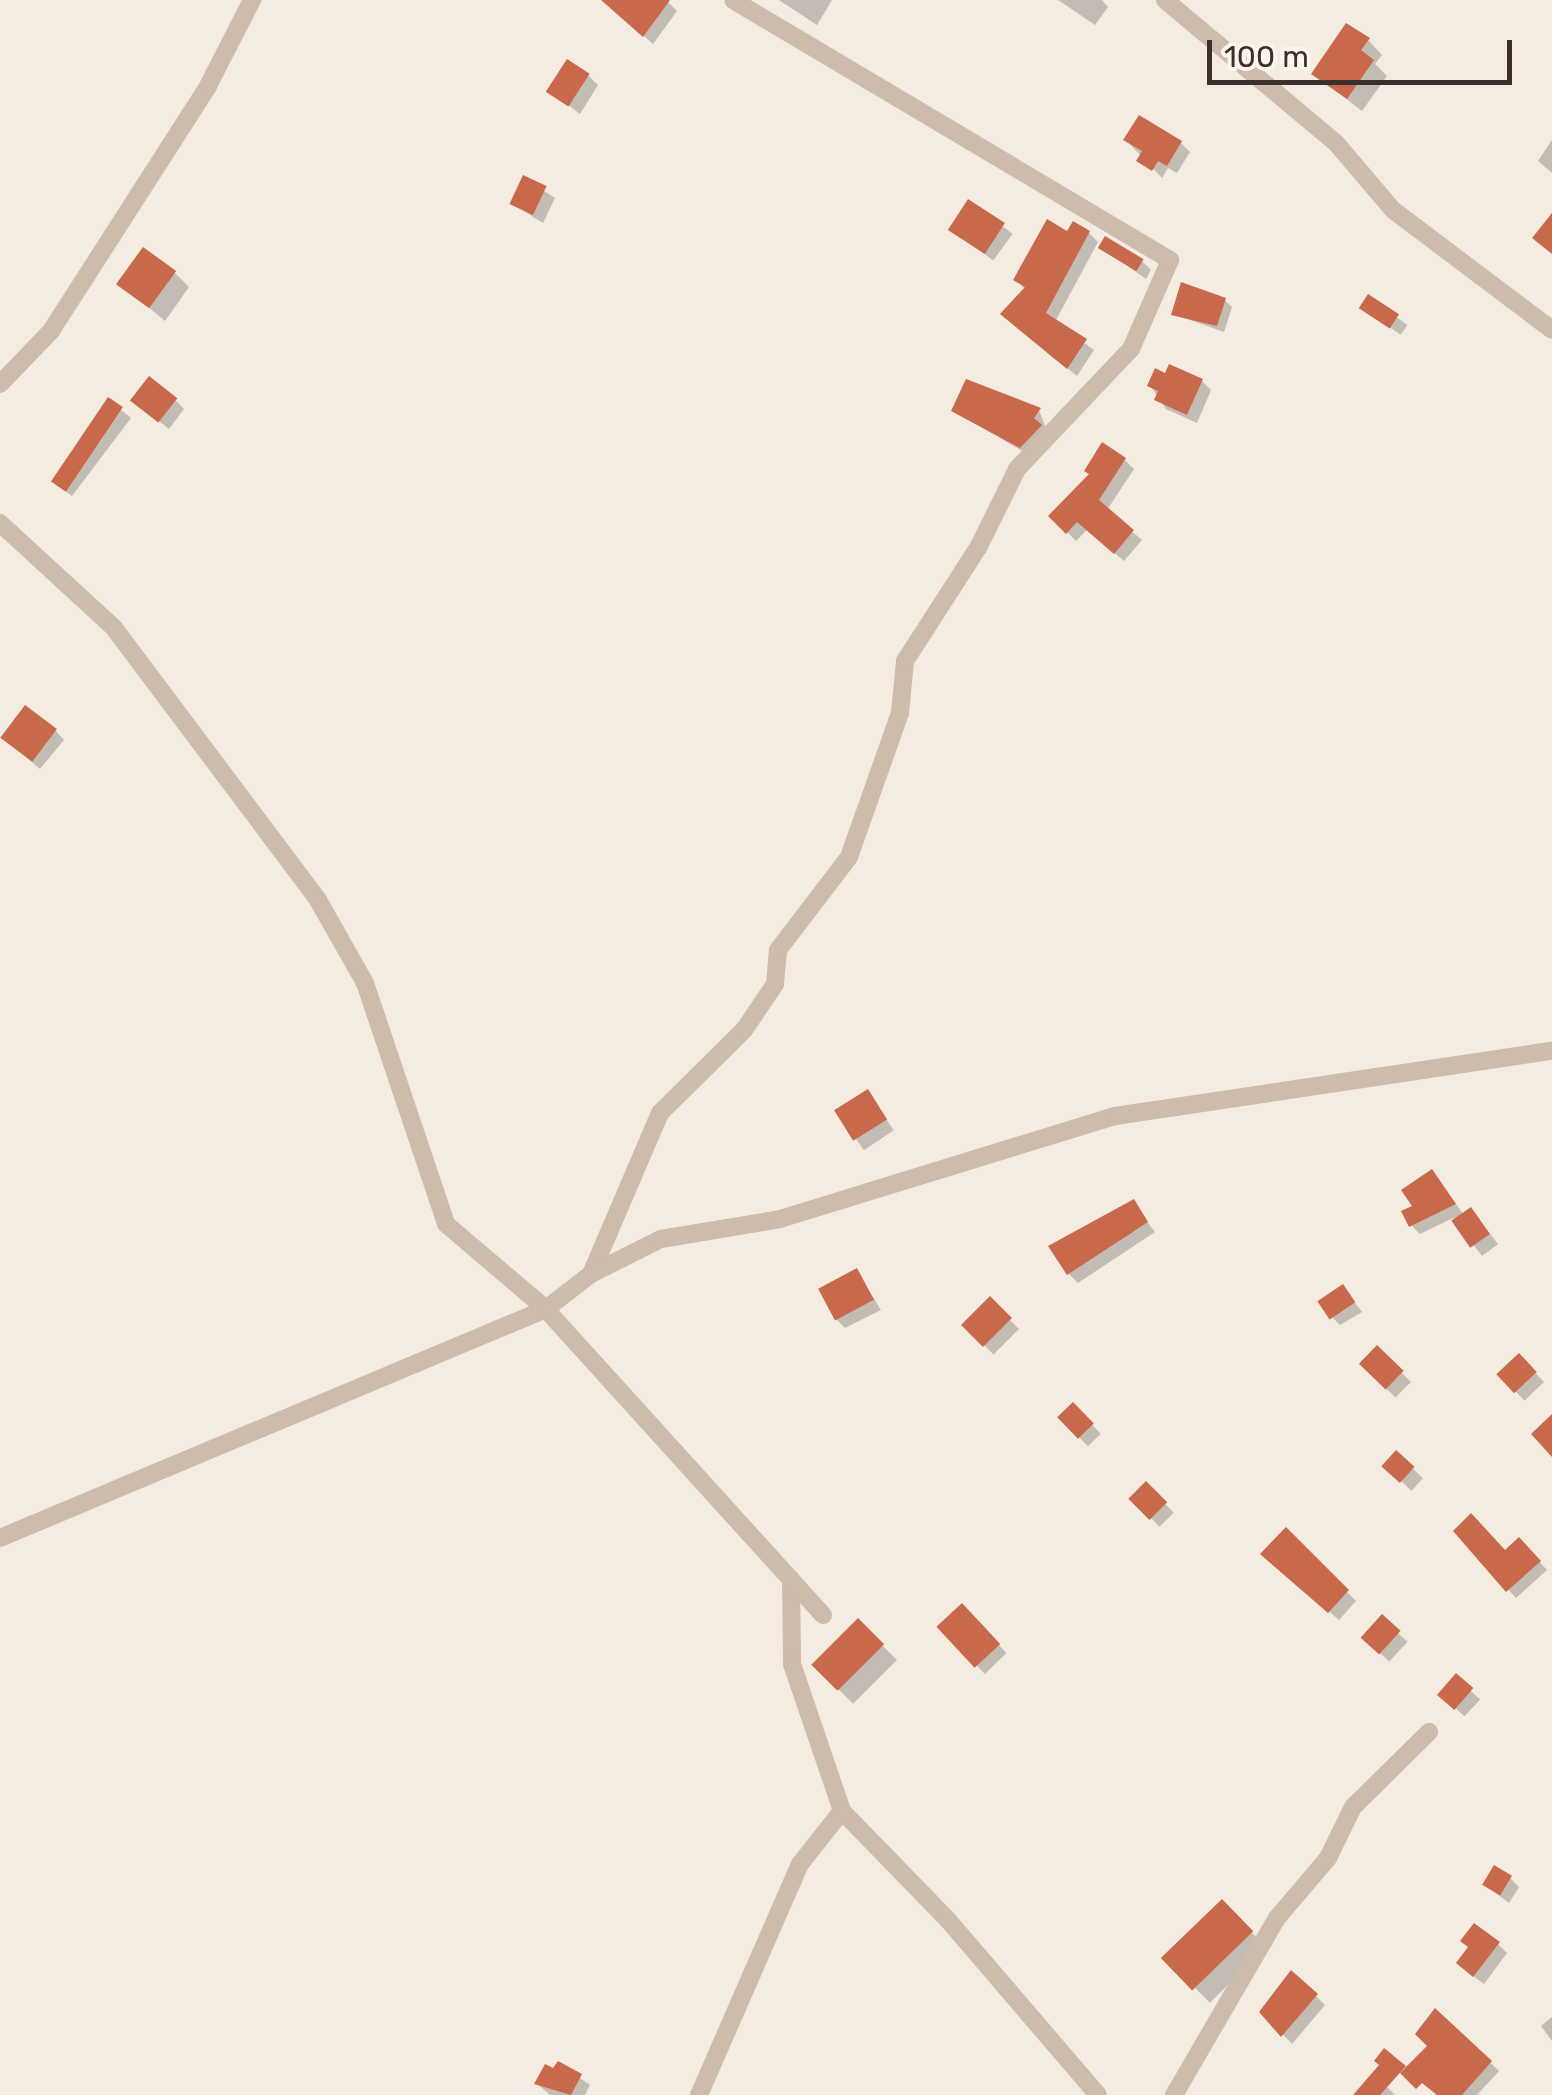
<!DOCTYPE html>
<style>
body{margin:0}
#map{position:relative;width:1552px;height:2095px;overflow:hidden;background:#f4ebe1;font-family:Rubik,sans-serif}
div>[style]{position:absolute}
.shadow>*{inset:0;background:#0003;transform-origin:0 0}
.building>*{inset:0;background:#c8694b;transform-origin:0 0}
.street>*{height:18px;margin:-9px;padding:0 9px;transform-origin:9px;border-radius:9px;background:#cdbbac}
span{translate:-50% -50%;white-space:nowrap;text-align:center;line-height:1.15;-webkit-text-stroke:10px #fbf5ee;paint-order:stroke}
.scale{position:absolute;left:1207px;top:40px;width:305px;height:45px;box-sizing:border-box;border:5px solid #3b302b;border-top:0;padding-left:12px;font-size:30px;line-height:35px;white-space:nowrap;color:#3b302b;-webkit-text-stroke:8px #fbf5ee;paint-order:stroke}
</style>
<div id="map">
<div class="shadow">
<div style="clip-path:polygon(603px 0,666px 0,677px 11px,653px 44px)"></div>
<div style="clip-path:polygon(779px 0,832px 0,817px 25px)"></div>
<div style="clip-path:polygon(1058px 0,1102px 0,1108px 7px,1095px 25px)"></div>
<div style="clip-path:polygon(1368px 40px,1382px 55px,1375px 64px,1387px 76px,1362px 111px,1314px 74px)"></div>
<div style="clip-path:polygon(589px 76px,598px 85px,580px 114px,551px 92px)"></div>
<div style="clip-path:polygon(1126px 140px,1181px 143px,1190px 152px,1177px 173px,1168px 168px,1162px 178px)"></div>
<div style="clip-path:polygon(1552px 140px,1552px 173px,1538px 161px)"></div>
<div style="clip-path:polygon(524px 178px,555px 198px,543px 223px,512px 204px)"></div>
<div style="left:969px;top:202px;width:54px;height:33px;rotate:36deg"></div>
<div style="clip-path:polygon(1089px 233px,1098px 242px,1055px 322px,1094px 350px,1077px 376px,1012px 323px,1026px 290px,1016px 280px,1068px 234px)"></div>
<div style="clip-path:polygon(1101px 247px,1142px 261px,1151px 270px,1146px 279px)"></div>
<div style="clip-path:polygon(174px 272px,189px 287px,165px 321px,120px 284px)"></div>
<div style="left:1369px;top:298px;width:47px;height:12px;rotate:35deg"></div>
<div style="clip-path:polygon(1224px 300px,1232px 307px,1224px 332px,1173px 314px)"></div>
<div style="clip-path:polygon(1202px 381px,1211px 390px,1197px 423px,1166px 409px,1150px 385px)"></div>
<div style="clip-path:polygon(109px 400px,131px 418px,72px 496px,62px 489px)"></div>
<div style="clip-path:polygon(175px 400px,184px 409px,169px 429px,143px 408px)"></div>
<div style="clip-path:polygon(1039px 410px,1048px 434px,1029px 455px,954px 411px)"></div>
<div style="clip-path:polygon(1125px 460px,1134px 469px,1107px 510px,1142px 540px,1124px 561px,1087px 530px,1076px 541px,1051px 516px)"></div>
<div style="clip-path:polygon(56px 731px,64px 740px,40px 769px,12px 745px)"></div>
<div style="left:868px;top:1092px;width:46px;height:36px;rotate:56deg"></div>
<div style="clip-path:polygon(1432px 1172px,1464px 1215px,1471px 1210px,1498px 1244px,1482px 1256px,1453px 1218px,1420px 1234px,1411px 1225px)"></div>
<div style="clip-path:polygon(1133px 1203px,1155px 1232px,1078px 1283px,1069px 1274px)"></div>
<div style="clip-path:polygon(857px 1271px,881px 1310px,845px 1328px,836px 1319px)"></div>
<div style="clip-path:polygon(1343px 1287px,1362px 1312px,1340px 1325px,1331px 1316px)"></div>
<div style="left:990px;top:1300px;width:41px;height:36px;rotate:45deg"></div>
<div style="left:1377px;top:1348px;width:48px;height:22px;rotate:45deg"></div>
<div style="left:1519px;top:1356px;width:36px;height:27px;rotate:46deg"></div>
<div style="left:1073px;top:1405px;width:40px;height:18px;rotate:46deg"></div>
<div style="left:1396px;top:1453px;width:37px;height:17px;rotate:43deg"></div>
<div style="left:1146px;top:1484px;width:40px;height:20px;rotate:46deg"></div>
<div style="clip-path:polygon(1286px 1531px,1356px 1601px,1339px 1620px,1273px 1563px)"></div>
<div style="clip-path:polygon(1456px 1531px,1506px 1553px,1519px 1540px,1547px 1570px,1516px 1598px)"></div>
<div style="left:962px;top:1607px;width:64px;height:30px;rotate:46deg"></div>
<div style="left:1382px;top:1618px;width:35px;height:27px;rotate:43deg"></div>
<div style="left:858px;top:1621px;width:55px;height:62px;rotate:45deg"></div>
<div style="left:1456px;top:1677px;width:33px;height:23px;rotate:43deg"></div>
<div style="clip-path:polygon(1510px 1878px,1519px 1887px,1509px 1903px,1485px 1885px)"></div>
<div style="left:1222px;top:1903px;width:62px;height:79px;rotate:45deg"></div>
<div style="clip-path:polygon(1498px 1944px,1507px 1953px,1484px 1984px,1468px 1972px,1471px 1948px)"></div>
<div style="clip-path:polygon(1316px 1996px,1325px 2005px,1292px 2044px,1262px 2012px)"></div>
<div style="clip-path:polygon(1436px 2011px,1499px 2071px,1477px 2095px,1438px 2095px,1431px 2046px)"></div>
<div style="clip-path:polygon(1552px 2017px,1552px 2041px,1541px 2026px)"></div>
<div style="clip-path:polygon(559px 2064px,590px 2085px,585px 2095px,550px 2095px,537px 2084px)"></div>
<div style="clip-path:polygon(1374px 2074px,1395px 2095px,1356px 2095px)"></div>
</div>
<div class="building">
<div style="clip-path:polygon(601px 0,670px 0,643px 37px)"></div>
<div style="clip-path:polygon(1346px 23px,1370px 38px,1361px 50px,1374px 60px,1347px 99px,1311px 74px)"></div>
<div style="left:567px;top:59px;width:27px;height:39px;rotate:33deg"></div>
<div style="clip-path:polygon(1139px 115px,1182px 141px,1167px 166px,1158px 161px,1152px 171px,1136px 161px,1142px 151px,1123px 140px)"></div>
<div style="left:523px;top:175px;width:26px;height:32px;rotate:25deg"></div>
<div style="left:968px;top:199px;width:44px;height:37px;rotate:33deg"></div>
<div style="clip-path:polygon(1552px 213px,1552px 254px,1532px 238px)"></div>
<div style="clip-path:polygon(1047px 219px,1067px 231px,1073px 221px,1090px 231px,1046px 313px,1087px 339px,1067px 369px,1000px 314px,1025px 287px,1013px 280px)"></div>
<div style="left:1105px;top:236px;width:45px;height:14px;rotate:31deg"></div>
<div style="left:143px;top:247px;width:41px;height:46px;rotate:36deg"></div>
<div style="clip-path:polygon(1181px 282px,1226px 298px,1217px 326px,1171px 315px)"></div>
<div style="left:1368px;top:294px;width:37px;height:17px;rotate:33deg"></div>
<div style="clip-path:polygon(1169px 364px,1203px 379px,1187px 415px,1154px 400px,1158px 391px,1147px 386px,1155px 368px,1165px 373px)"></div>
<div style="left:149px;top:376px;width:36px;height:31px;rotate:38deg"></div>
<div style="clip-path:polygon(966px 379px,1041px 408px,1034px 418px,1042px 425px,1020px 448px,951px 411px)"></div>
<div style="left:108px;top:397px;width:18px;height:102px;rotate:34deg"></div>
<div style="clip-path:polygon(1102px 442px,1126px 458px,1099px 500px,1134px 530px,1114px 554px,1077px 522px,1066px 534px,1048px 516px,1089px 474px,1084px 471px)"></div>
<div style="left:25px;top:705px;width:40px;height:41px;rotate:37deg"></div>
<div style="left:868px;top:1089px;width:36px;height:40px;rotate:58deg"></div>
<div style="clip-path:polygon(1432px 1169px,1456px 1204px,1409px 1227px,1401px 1211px,1412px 1206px,1401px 1190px)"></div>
<div style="clip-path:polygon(1134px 1199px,1148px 1222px,1067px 1275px,1048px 1246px)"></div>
<div style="left:1471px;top:1207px;width:33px;height:24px;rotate:55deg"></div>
<div style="left:857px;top:1268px;width:36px;height:44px;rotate:62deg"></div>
<div style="left:1343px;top:1284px;width:22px;height:31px;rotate:56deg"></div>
<div style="left:990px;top:1296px;width:31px;height:41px;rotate:45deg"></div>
<div style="left:1377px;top:1345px;width:37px;height:26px;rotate:44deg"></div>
<div style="left:1519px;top:1353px;width:26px;height:31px;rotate:47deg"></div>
<div style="left:1073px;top:1402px;width:30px;height:22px;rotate:46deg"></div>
<div style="clip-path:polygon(1552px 1414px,1552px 1457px,1531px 1434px)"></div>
<div style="left:1396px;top:1450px;width:25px;height:22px;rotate:42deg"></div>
<div style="left:1146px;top:1481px;width:30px;height:25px;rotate:45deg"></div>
<div style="clip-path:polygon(1471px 1513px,1505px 1550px,1519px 1537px,1541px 1561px,1506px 1592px,1453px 1531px)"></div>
<div style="clip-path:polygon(1286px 1527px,1349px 1590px,1328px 1613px,1260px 1554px)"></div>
<div style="left:962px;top:1603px;width:56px;height:35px;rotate:47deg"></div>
<div style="left:1382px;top:1614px;width:25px;height:32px;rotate:42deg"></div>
<div style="left:858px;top:1618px;width:37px;height:66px;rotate:45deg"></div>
<div style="left:1456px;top:1673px;width:23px;height:29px;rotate:41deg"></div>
<div style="left:1494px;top:1865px;width:21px;height:23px;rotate:31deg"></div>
<div style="left:1222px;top:1899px;width:45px;height:85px;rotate:46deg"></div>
<div style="clip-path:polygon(1474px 1923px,1500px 1942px,1473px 1977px,1456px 1963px,1468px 1947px,1460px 1941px)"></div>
<div style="clip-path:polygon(1291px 1970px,1318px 1994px,1281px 2037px,1259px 2012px)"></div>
<div style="clip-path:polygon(1435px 2008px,1492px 2061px,1462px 2095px,1437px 2095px,1422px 2083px,1416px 2089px,1400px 2073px,1427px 2046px,1415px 2034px)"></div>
<div style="clip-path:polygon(1384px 2048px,1406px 2066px,1380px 2095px,1353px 2095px,1379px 2065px,1374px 2061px)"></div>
<div style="clip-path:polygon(558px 2061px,582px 2074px,571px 2095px,534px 2084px,545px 2064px,553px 2068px)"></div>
</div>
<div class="street">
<div style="left:1165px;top:0;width:223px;rotate:39.9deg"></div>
<div style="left:1336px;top:143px;width:88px;rotate:49.6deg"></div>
<div style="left:1393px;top:210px;width:199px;rotate:37deg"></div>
<div style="left:0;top:384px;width:74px;rotate:-46.1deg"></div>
<div style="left:51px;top:331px;width:291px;rotate:-57.3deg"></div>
<div style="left:208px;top:86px;width:97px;rotate:-62.9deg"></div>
<div style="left:0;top:523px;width:155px;rotate:42.6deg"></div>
<div style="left:114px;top:628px;width:340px;rotate:53.1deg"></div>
<div style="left:318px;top:900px;width:95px;rotate:60.5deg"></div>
<div style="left:365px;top:983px;width:254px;rotate:71.4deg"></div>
<div style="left:446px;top:1224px;width:131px;rotate:40.4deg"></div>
<div style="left:546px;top:1309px;width:592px;rotate:157.25deg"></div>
<div style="left:591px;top:1274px;width:175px;rotate:-66.8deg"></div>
<div style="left:660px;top:1113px;width:118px;rotate:-44.7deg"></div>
<div style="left:744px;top:1030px;width:55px;rotate:-56deg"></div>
<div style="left:775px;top:984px;width:34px;rotate:-85deg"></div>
<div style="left:778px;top:950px;width:117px;rotate:-52.6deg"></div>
<div style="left:849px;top:857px;width:153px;rotate:-70.5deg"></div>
<div style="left:900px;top:713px;width:52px;rotate:-84.5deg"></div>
<div style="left:905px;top:661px;width:137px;rotate:-57.2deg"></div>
<div style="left:979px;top:546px;width:86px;rotate:-63.7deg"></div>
<div style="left:1017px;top:469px;width:166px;rotate:-46.5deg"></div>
<div style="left:1131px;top:349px;width:97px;rotate:-66.3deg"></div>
<div style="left:1170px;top:260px;width:508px;rotate:-149.25deg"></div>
<div style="left:791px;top:1579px;width:85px;rotate:89.3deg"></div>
<div style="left:792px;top:1664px;width:155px;rotate:71.2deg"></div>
<div style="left:842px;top:1811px;width:152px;rotate:45.8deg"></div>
<div style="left:948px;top:1920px;width:230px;rotate:49.4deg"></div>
<div style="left:823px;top:1615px;width:413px;rotate:-132.2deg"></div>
<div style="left:546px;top:1309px;width:57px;rotate:-37.9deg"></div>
<div style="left:591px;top:1274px;width:78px;rotate:-26.6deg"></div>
<div style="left:661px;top:1239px;width:121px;rotate:-9.5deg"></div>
<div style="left:780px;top:1219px;width:350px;rotate:-17.1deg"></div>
<div style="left:1115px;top:1116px;width:442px;rotate:-8.5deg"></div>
<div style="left:699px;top:2095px;width:252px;rotate:-66.4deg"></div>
<div style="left:800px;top:1864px;width:68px;rotate:-51.6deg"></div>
<div style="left:1174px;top:2095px;width:205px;rotate:-59.8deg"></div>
<div style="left:1277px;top:1918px;width:79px;rotate:-49.6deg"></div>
<div style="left:1328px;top:1858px;width:57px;rotate:-63.9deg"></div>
<div style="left:1353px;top:1807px;width:107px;rotate:-44.6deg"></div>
</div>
<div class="scale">100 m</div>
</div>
